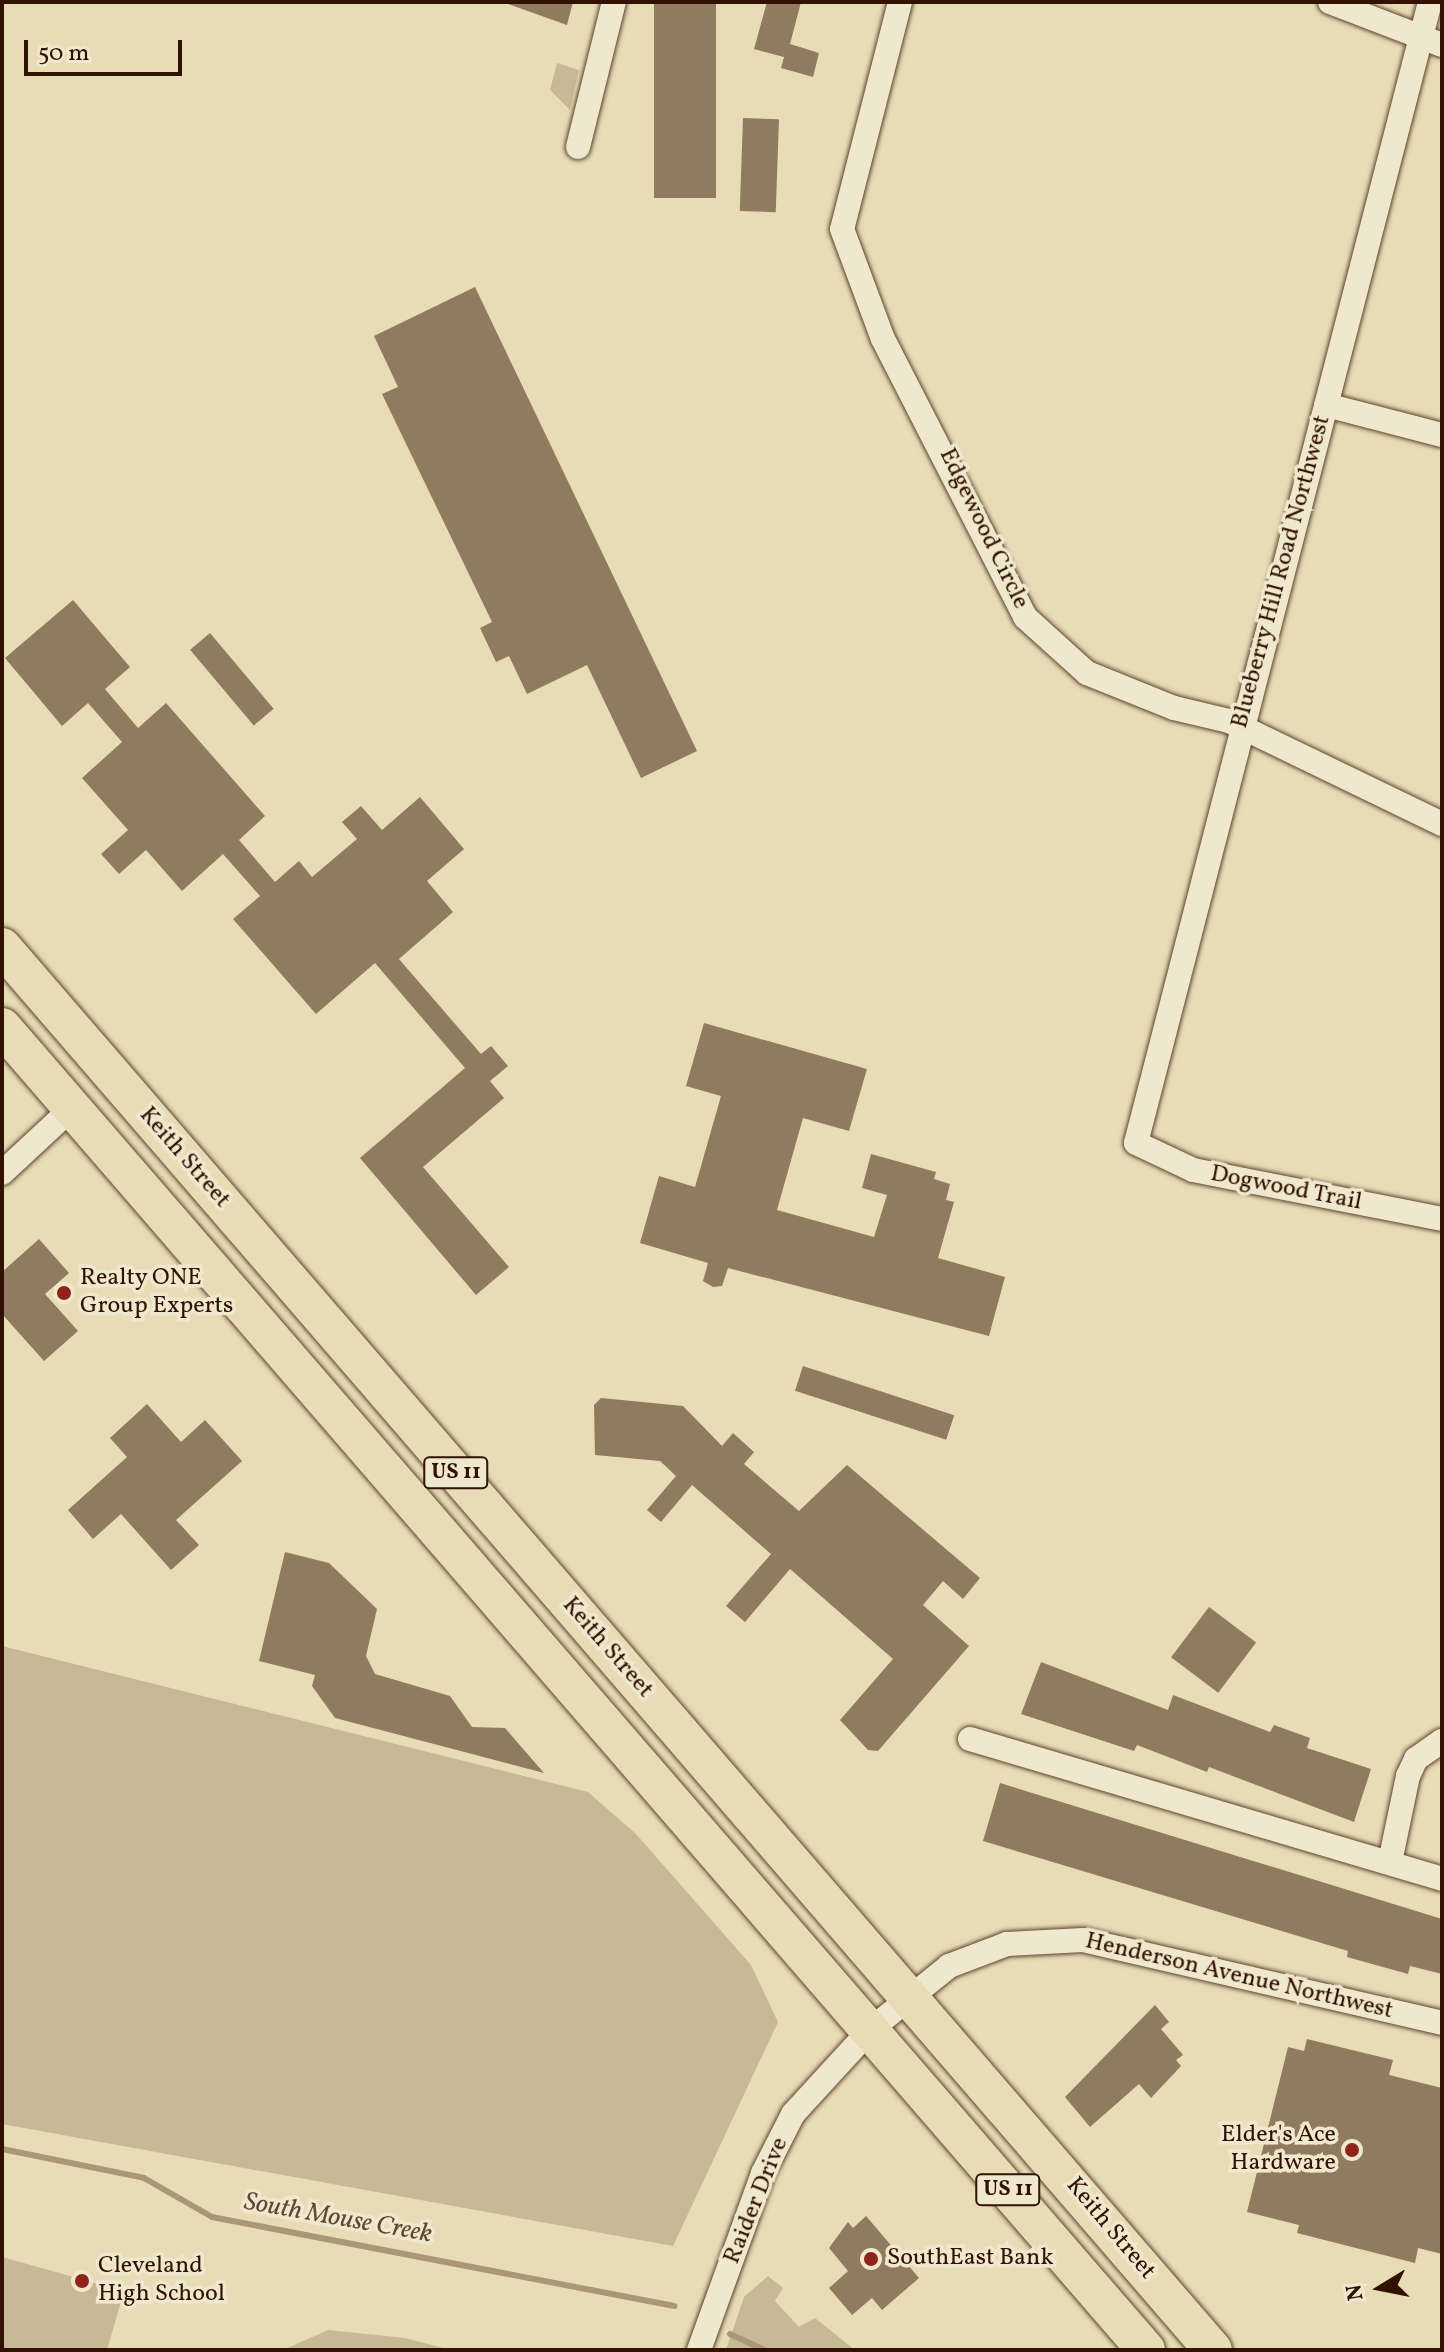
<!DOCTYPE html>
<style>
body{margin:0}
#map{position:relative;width:1444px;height:2352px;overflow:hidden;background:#e7dcb5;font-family:Vollkorn,serif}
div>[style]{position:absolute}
.green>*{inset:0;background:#c8b996}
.stream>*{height:6px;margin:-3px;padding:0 3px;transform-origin:3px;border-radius:3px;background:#a99778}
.building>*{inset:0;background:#907b5f;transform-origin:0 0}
.roads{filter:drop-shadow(0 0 2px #5e442e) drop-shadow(0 0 2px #5e442e)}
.minor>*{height:24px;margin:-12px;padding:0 12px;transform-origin:12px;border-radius:12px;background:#efe8cf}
.primary>*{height:38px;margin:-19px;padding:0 19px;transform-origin:19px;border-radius:19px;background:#e7dcb5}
.dots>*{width:22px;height:22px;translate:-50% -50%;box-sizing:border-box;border:4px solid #efe8cf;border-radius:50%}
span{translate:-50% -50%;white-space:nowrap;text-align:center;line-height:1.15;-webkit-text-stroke:7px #efe8cf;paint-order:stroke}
.shield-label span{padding:2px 6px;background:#efe8cf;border:2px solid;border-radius:6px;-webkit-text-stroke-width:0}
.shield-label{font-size:22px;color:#311101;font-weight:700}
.street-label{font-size:24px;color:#311101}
.poi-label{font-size:24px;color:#311101}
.left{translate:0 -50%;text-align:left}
.right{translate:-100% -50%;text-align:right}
.water-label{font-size:26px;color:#614731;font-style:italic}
.frame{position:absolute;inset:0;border:4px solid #311101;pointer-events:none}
.north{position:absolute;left:1340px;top:2248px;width:80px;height:80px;-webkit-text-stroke:6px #efe8cf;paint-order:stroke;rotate:260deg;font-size:22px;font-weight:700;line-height:32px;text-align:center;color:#311101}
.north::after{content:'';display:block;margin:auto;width:28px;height:36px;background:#311101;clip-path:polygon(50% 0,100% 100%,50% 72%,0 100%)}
.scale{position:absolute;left:24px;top:40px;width:158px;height:36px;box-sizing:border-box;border:4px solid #311101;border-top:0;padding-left:10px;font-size:24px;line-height:28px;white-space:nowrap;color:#311101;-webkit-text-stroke:6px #efe8cf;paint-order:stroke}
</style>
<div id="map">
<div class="green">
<div style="clip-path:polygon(557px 63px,579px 70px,570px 110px,550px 90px)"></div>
<div style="clip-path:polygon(2px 1646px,588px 1792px,636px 1834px,751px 1965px,778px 2022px,673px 2246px,2px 2124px)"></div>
<div style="clip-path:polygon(2px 2257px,124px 2291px,107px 2350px,2px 2350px)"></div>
<div style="clip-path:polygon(768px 2276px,783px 2288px,775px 2301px,799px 2327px,815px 2318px,855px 2350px,726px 2350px,744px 2297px)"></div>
<div style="clip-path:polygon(328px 2330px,405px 2338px,451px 2350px,283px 2350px)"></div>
</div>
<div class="stream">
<div style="left:2px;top:2149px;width:145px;rotate:11.5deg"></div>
<div style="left:144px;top:2178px;width:78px;rotate:29.8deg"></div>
<div style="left:212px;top:2217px;width:471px;rotate:10.9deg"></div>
<div style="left:730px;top:2334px;width:38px;rotate:25deg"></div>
</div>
<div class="building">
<div style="clip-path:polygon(502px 2px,573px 2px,567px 25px)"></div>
<div style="left:654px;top:2px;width:62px;height:196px"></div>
<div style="clip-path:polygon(767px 2px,801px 2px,790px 44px,819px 53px,813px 77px,781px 68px,784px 57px,754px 49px)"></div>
<div style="left:743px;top:118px;width:36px;height:93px;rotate:2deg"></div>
<div style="clip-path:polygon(475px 287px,697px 751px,641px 778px,587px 665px,527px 694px,509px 656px,496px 662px,480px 628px,492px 622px,382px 394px,398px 387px,374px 336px)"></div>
<div style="clip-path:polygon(73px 600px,130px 667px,105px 689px,138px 728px,166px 703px,265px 816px,239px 840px,275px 882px,299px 861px,312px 877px,357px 839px,342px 822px,361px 806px,382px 830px,420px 797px,464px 849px,427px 881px,453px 912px,399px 959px,481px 1054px,491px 1046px,508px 1066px,490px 1081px,504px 1098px,423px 1167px,509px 1267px,476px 1295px,360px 1158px,465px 1068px,375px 963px,316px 1014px,233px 919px,260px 896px,223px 854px,182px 891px,146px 850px,119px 874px,101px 854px,128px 830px,82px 778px,122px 742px,88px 703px,62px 726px,5px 658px)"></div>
<div style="left:210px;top:633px;width:99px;height:26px;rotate:50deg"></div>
<div style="clip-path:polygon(704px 1023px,867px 1069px,849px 1131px,803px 1118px,777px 1210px,874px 1237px,887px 1195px,862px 1188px,871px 1154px,936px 1172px,934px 1179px,950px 1184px,946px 1200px,954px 1202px,938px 1258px,1005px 1277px,989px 1336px,728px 1268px,722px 1286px,713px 1287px,703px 1281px,708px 1263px,640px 1243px,659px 1176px,695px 1187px,721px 1096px,686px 1086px)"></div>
<div style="clip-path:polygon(39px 1239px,69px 1273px,45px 1294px,78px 1331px,44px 1361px,2px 1314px,2px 1272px)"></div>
<div style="left:803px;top:1366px;width:159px;height:26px;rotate:18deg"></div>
<div style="clip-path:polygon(601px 1398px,683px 1406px,722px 1446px,733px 1433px,754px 1452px,744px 1464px,799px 1511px,847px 1465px,980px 1578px,963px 1599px,943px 1581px,923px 1605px,969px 1646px,878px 1751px,868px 1750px,840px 1720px,893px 1659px,790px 1569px,745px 1622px,726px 1606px,771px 1554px,692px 1485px,661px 1522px,647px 1510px,676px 1476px,660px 1461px,595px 1455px,594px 1405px)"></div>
<div style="clip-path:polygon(147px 1404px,181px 1442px,205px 1420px,242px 1461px,176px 1520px,199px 1545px,171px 1570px,121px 1514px,93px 1539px,68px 1510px,127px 1457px,110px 1438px)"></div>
<div style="clip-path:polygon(285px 1552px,329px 1563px,377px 1609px,366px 1656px,375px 1674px,450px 1696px,472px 1727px,505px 1728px,544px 1773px,335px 1718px,312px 1686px,315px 1675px,259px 1661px)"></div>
<div style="left:1209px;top:1607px;width:59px;height:63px;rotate:37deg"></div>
<div style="clip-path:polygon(1041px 1662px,1168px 1710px,1173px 1695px,1270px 1732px,1274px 1725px,1310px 1738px,1307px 1748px,1371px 1769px,1354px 1822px,1209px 1767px,1207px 1772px,1137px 1745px,1134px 1751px,1021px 1714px)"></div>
<div style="clip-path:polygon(1000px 1783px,1442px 1919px,1442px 1974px,1410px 1966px,1408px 1974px,1347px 1957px,1348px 1951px,983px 1841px)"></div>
<div style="clip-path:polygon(1155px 2005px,1169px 2022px,1161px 2029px,1183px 2055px,1176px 2060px,1181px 2066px,1151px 2098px,1139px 2084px,1090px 2127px,1065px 2097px)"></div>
<div style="clip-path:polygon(1307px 2039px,1393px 2060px,1389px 2075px,1442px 2088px,1442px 2254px,1418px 2248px,1415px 2263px,1297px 2233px,1299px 2225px,1247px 2212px,1288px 2047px,1304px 2051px)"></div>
<div style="clip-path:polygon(866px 2216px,919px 2278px,882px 2310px,872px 2298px,852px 2315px,829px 2288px,848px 2271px,829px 2248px,848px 2222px,853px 2228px)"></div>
</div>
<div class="roads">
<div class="minor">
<div style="left:900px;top:2px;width:234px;rotate:104.3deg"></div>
<div style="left:842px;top:229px;width:117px;rotate:69.6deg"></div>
<div style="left:883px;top:339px;width:312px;rotate:62.9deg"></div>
<div style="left:1025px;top:617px;width:84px;rotate:42.1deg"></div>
<div style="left:1087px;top:673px;width:94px;rotate:21.9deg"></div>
<div style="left:1174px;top:708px;width:57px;rotate:13.3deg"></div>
<div style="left:1229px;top:721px;width:237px;rotate:25.8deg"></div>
<div style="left:1330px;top:2px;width:120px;rotate:21deg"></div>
<div style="left:1430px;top:2px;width:1178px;rotate:104.45deg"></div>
<div style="left:1136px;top:1143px;width:63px;rotate:25.3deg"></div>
<div style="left:1193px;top:1170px;width:254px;rotate:11.1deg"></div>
<div style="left:578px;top:147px;width:149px;rotate:-76.1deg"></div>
<div style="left:1326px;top:405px;width:120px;rotate:14.5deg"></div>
<div style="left:2px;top:1173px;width:96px;rotate:-42.9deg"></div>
<div style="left:970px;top:1739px;width:492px;rotate:16.5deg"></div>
<div style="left:1390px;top:1862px;width:88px;rotate:-78.2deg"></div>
<div style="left:1408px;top:1776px;width:19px;rotate:-65deg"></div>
<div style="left:1416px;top:1759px;width:32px;rotate:-35deg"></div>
<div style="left:699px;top:2350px;width:188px;rotate:-70.1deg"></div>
<div style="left:763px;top:2173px;width:66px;rotate:-63deg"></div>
<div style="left:793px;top:2114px;width:114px;rotate:-47.5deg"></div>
<div style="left:870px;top:2030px;width:102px;rotate:-39deg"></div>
<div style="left:949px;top:1966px;width:62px;rotate:-20.8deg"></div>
<div style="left:1007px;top:1944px;width:76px;rotate:-3deg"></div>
<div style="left:1083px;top:1940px;width:368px;rotate:13deg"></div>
</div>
<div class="primary">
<div style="left:2px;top:947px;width:1853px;rotate:49.2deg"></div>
<div style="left:2px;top:1027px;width:1749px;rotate:49.15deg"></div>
</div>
</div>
<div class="dots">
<div style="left:64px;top:1293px;background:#8f2418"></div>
<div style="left:1352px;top:2150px;background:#8f2418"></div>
<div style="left:871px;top:2259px;background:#8f2418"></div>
<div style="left:82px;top:2281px;background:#8f2418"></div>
</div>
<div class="shield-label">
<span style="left:456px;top:1473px">US 11</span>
<span style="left:1008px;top:2190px">US 11</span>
</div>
<div class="street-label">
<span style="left:983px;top:529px;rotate:64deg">Edgewood Circle</span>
<span style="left:1282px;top:572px;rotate:-75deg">Blueberry Hill Road Northwest</span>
<span style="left:184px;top:1158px;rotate:49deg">Keith Street</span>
<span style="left:1286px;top:1189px;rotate:11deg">Dogwood Trail</span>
<span style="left:607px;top:1648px;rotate:49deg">Keith Street</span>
<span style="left:1239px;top:1977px;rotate:13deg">Henderson Avenue Northwest</span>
<span style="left:757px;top:2201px;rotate:-68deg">Raider Drive</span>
<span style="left:1110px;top:2229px;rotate:50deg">Keith Street</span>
</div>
<div class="poi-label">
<span class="left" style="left:80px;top:1293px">Realty ONE<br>Group Experts</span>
<span class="right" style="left:1336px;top:2150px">Elder's Ace<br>Hardware</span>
<span class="left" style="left:887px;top:2259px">SouthEast Bank</span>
<span class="left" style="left:98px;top:2281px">Cleveland<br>High School</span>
</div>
<div class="water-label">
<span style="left:338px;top:2219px;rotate:10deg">South Mouse Creek</span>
</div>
<div class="frame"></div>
<div class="north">N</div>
<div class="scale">50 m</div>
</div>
